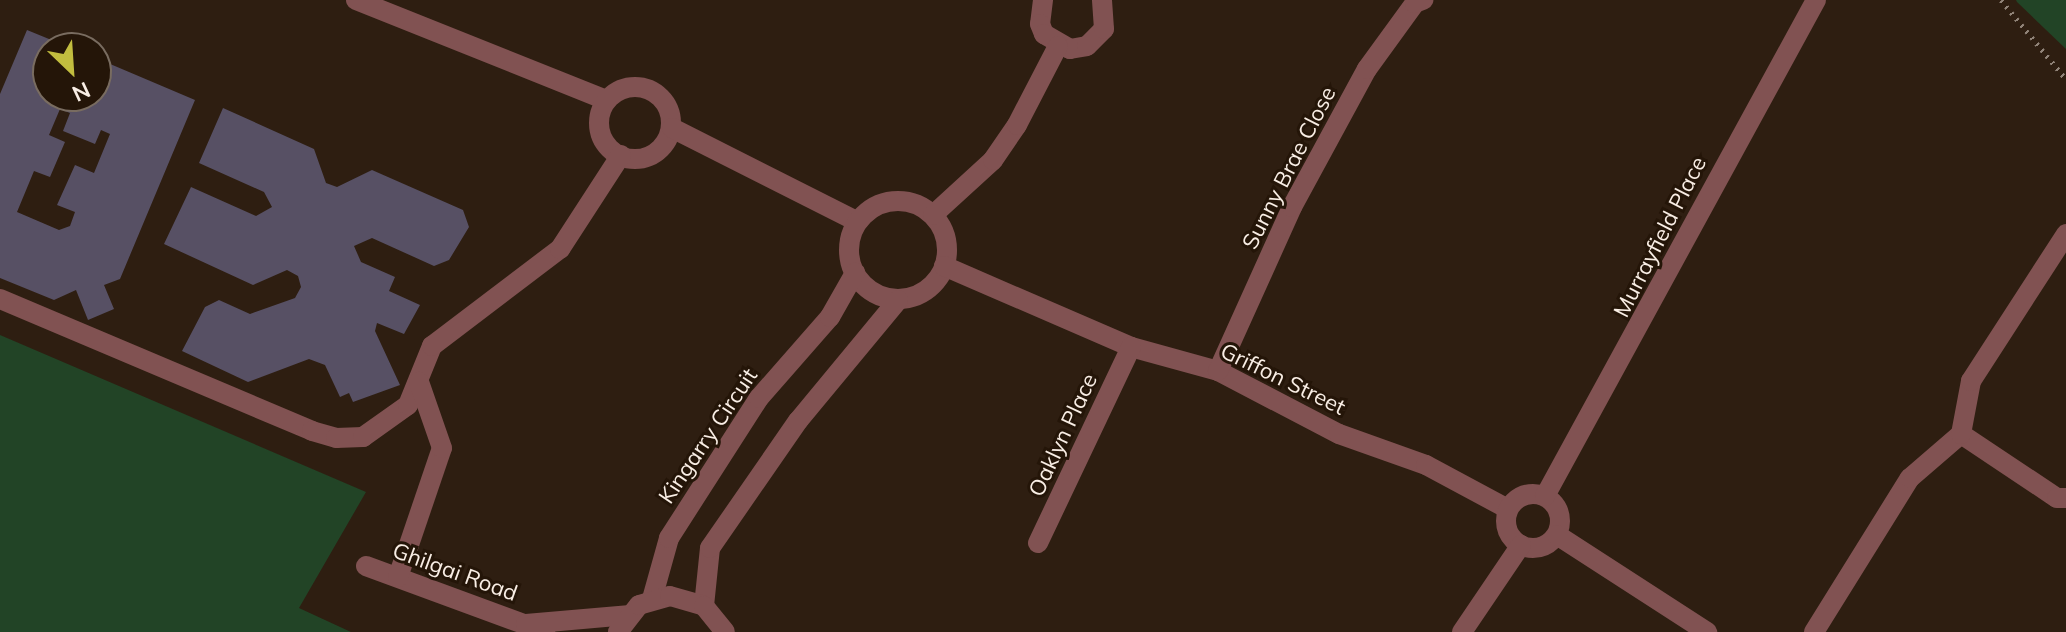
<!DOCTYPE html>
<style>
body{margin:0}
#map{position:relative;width:2066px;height:632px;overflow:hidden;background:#2e1e11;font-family:Mulish,sans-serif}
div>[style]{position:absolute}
.green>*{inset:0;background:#224426}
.building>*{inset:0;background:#575064}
.path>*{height:5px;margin-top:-2.5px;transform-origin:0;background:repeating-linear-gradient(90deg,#908378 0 2px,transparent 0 8px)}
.minor>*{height:20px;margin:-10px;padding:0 10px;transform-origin:10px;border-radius:10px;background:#815252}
.minor>.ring{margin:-10px;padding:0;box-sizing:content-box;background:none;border:20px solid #815252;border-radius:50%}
span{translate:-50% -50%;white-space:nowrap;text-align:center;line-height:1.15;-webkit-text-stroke:6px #241508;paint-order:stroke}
.street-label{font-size:22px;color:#f9eee5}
.north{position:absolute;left:32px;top:32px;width:80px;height:80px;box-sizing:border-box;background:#241508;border:2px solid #796c60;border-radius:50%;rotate:155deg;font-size:22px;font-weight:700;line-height:32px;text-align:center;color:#f9eee5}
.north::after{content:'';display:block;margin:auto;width:28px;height:36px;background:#c2bd3f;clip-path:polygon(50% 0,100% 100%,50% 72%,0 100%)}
</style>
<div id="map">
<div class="green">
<div style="clip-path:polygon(2016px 0,2066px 0,2066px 49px,2017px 2px)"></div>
<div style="clip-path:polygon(0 335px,366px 492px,299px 608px,351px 632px,0 632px)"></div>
</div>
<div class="building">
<div style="clip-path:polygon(evenodd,27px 30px,71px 48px,48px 48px,48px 96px,96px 96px,96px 58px,195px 100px,120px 279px,104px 285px,114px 309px,88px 320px,76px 290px,54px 300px,0 278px,0 94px,27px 30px,60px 109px,70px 113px,63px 131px,95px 144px,101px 130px,110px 134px,94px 173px,75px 165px,57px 205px,75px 212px,70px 226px,59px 230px,17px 212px,34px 171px,50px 177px,65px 142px,49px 135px,60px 109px)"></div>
<div style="clip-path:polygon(223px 108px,314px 149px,326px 183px,337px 187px,372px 170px,463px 210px,469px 227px,449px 260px,434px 266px,372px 238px,354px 246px,361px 262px,395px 277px,389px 291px,420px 305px,404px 334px,377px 323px,375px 331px,400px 385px,353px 402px,349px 393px,340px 397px,325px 365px,309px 359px,248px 382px,182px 351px,205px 307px,219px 300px,250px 314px,295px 298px,301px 287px,298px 276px,287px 270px,253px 285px,164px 244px,191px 187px,256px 216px,272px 207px,264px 192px,199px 163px)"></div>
</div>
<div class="path">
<div style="left:2001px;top:0;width:102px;rotate:50.6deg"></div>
</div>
<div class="minor">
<div style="left:356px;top:0;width:267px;rotate:21.8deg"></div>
<div style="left:1043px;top:0;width:24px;rotate:97deg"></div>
<div style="left:1040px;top:24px;width:11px;rotate:68deg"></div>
<div style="left:1044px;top:34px;width:30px;rotate:30deg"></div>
<div style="left:1070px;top:49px;width:17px;rotate:-10deg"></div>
<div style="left:1087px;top:46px;width:24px;rotate:-45deg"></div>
<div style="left:1104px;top:29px;width:29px;rotate:-94deg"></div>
<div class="ring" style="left:599px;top:87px;width:52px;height:52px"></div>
<div style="left:672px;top:128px;width:208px;rotate:26.8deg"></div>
<div class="ring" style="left:849px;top:201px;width:78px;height:78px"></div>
<div style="left:933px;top:215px;width:81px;rotate:-42.5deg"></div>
<div style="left:993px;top:160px;width:42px;rotate:-55.6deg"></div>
<div style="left:1017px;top:125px;width:89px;rotate:-62.6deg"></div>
<div style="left:944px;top:266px;width:204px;rotate:23.4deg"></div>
<div style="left:1131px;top:347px;width:90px;rotate:15.4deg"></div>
<div style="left:1218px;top:371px;width:136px;rotate:27.5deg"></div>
<div style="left:1339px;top:434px;width:92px;rotate:19.6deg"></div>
<div style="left:1426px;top:465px;width:93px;rotate:28.2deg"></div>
<div style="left:0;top:299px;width:339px;rotate:22.9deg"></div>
<div style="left:312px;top:431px;width:25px;rotate:16deg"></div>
<div style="left:336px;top:438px;width:27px;rotate:-2deg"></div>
<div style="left:363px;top:437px;width:55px;rotate:-35.4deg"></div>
<div style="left:408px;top:405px;width:64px;rotate:-67.9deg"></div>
<div style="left:432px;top:346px;width:161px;rotate:-37.2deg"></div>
<div style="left:560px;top:249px;width:112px;rotate:-57deg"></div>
<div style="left:1218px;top:371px;width:180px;rotate:-65.7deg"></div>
<div style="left:1292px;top:207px;width:157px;rotate:-61.5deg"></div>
<div style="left:1367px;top:69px;width:82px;rotate:-54deg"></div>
<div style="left:1415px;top:3px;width:9px;rotate:-21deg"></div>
<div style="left:1961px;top:434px;width:115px;rotate:33.7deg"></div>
<div style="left:2057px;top:498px;width:9px"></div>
<div class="ring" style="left:1506px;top:494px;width:34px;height:34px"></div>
<div style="left:1545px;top:496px;width:565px;rotate:-61.35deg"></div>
<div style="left:1557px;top:535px;width:179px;rotate:32.9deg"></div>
<div style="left:1038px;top:543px;width:217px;rotate:-64.6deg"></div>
<div style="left:366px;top:566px;width:191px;rotate:20.2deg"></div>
<div style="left:398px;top:577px;width:136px;rotate:-71.2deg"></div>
<div style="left:442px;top:448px;width:70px;rotate:-109.2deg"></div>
<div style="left:652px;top:599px;width:63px;rotate:-74.4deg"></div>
<div style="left:669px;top:538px;width:166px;rotate:-57.3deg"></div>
<div style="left:759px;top:398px;width:108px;rotate:-48.8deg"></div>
<div style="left:830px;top:317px;width:51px;rotate:-60.4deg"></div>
<div style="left:704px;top:606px;width:58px;rotate:-84.1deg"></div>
<div style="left:710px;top:548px;width:155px;rotate:-55.3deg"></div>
<div style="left:798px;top:421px;width:157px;rotate:-50.4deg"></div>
<div style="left:526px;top:624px;width:102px;rotate:-5deg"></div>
<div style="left:618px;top:632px;width:34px;rotate:-52deg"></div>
<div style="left:639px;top:605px;width:32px;rotate:-16deg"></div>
<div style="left:670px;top:596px;width:35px;rotate:16deg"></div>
<div style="left:704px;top:606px;width:33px;rotate:51deg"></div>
<div style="left:1462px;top:632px;width:105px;rotate:-55.9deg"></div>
<div style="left:1814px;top:632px;width:181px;rotate:-58.1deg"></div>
<div style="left:1910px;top:478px;width:67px;rotate:-40.8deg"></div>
<div style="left:1961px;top:434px;width:54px;rotate:-79.3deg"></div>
<div style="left:1971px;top:381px;width:175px;rotate:-57.1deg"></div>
</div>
<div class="street-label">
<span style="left:1289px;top:168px;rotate:-63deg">Sunny Brae Close</span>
<span style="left:1660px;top:237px;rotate:-63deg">Murrayfield Place</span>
<span style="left:1283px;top:379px;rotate:26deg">Griffon Street</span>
<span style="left:1063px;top:435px;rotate:-65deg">Oaklyn Place</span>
<span style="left:708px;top:436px;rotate:-56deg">Kingarry Circuit</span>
<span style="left:455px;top:572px;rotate:20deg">Ghilgai Road</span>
</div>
<div class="north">N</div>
</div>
